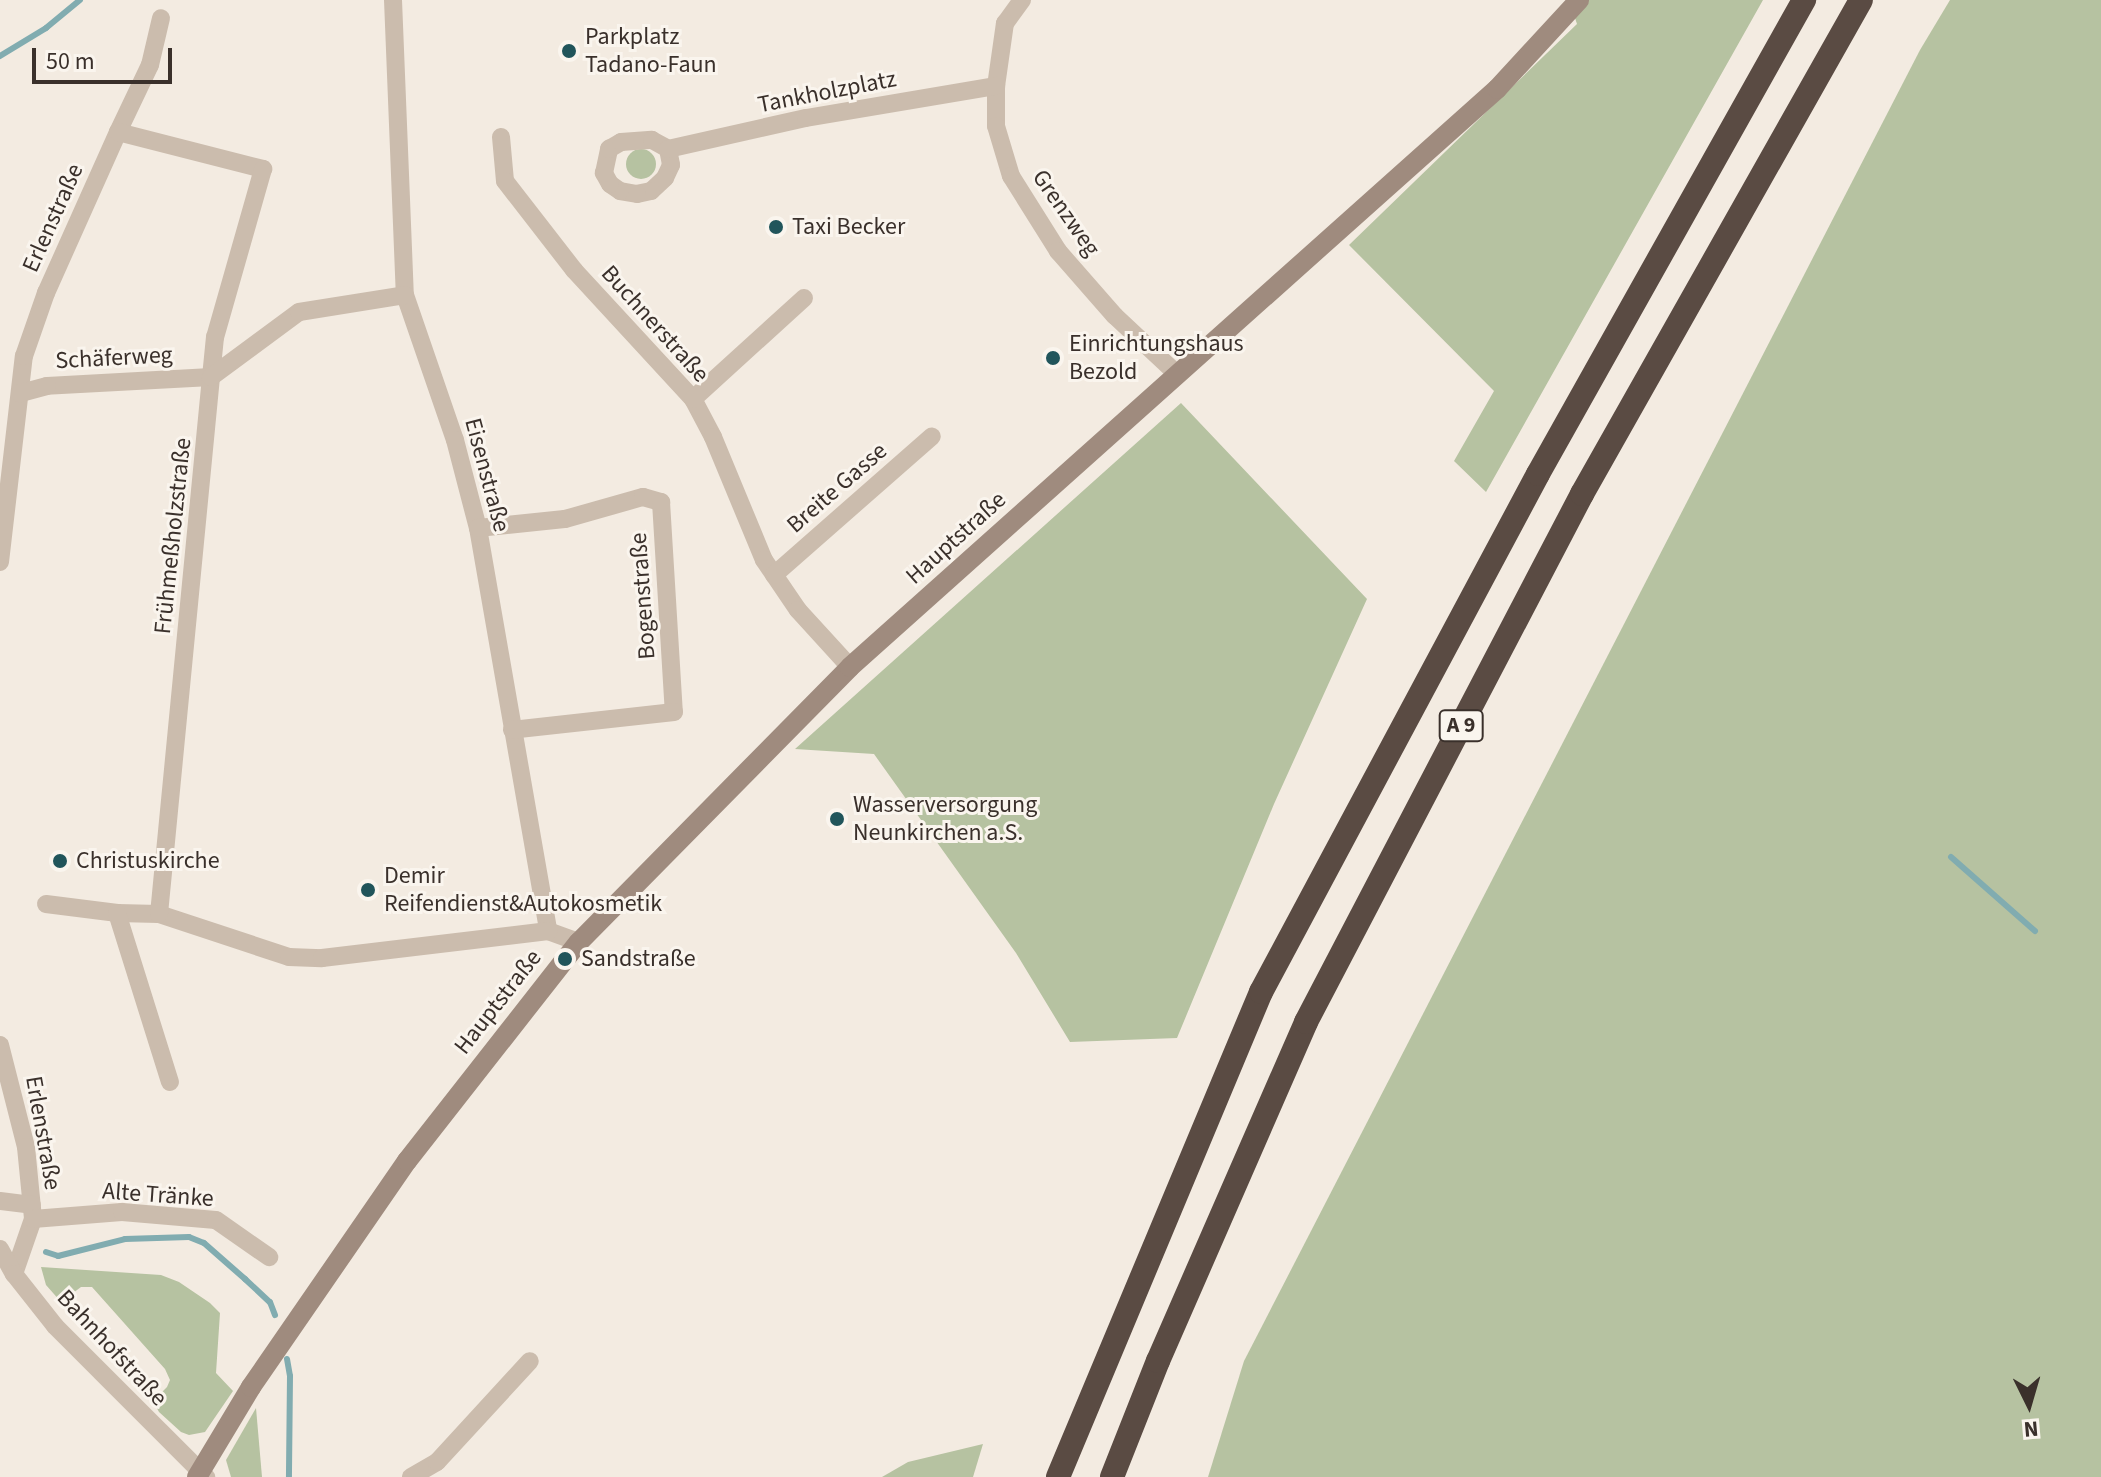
<!DOCTYPE html>
<meta charset="utf-8">
<style>
body{margin:0}
#map{position:relative;width:2101px;height:1477px;overflow:hidden;background:#f3ebe1;font-family:"Source Sans 3",sans-serif}
div>[style]{position:absolute}
.green>*{inset:0;background:#b6c2a1}
.round{border-radius:50%}
.stream>*{height:6px;margin:-3px;padding:0 3px;transform-origin:3px;border-radius:3px;background:#81acb0}
.street>*{height:18px;margin:-9px;padding:0 9px;transform-origin:9px;border-radius:9px;background:#cbbcad}
.secondary>*{height:20px;margin:-10px;padding:0 10px;transform-origin:10px;border-radius:10px;background:#9f8b7e}
.highway>*{height:24px;margin:-12px;padding:0 12px;transform-origin:12px;border-radius:12px;background:#5a4b43}
.dots>*{width:22px;height:22px;translate:-50% -50%;box-sizing:border-box;border:4px solid #faf5ee;border-radius:50%}
span{translate:-50% -50%;white-space:nowrap;text-align:center;line-height:1.15;-webkit-text-stroke:6px #faf5ee;paint-order:stroke}
.shield-label span{padding:2px 6px;background:#faf5ee;border:2px solid;border-radius:6px;-webkit-text-stroke-width:0}
.shield-label{font-size:22px;color:#3a302b;font-weight:700}
.poi-label{font-size:24px;color:#3a302b}
.left{translate:0 -50%;text-align:left}
.street-label{font-size:24px;color:#3a302b}
.north{position:absolute;left:1989px;top:1365px;width:80px;height:80px;-webkit-text-stroke:6px #faf5ee;paint-order:stroke;rotate:175deg;font-size:22px;font-weight:700;line-height:32px;text-align:center;color:#3a302b}
.north::after{content:'';display:block;margin:auto;width:28px;height:36px;background:#3a302b;clip-path:polygon(50% 0,100% 100%,50% 72%,0 100%)}
.scale{position:absolute;left:32px;top:48px;width:140px;height:36px;box-sizing:border-box;border:4px solid #3a302b;border-top:0;padding-left:10px;font-size:24px;line-height:28px;white-space:nowrap;color:#3a302b;-webkit-text-stroke:6px #faf5ee;paint-order:stroke}
</style>
<div id="map">
<div class="green">
<div style="clip-path:polygon(1569px 0,1763px 0,1486px 492px,1454px 461px,1494px 391px,1349px 245px,1577px 24px)"></div>
<div style="clip-path:polygon(1950px 0,2101px 0,2101px 1477px,1208px 1477px,1244px 1361px,1920px 50px)"></div>
<div class="round" style="left:626px;top:149px;width:30px;height:30px"></div>
<div style="clip-path:polygon(1181px 403px,1367px 599px,1274px 804px,1177px 1038px,1070px 1042px,1016px 953px,874px 754px,795px 749px)"></div>
<div style="clip-path:polygon(41px 1267px,161px 1275px,179px 1282px,210px 1303px,220px 1313px,216px 1373px,233px 1391px,205px 1432px,189px 1435px,181px 1432px,159px 1412px,153px 1401px,167px 1387px,170px 1380px,165px 1369px,92px 1287px,81px 1287px,61px 1302px,46px 1285px)"></div>
<div style="clip-path:polygon(256px 1408px,262px 1477px,231px 1477px,226px 1460px)"></div>
<div style="clip-path:polygon(983px 1444px,973px 1477px,882px 1477px,908px 1462px)"></div>
</div>
<div class="stream">
<div style="left:0;top:56px;width:54px;rotate:-31.3deg"></div>
<div style="left:46px;top:28px;width:44px;rotate:-39.5deg"></div>
<div style="left:1951px;top:857px;width:112px;rotate:41.4deg"></div>
<div style="left:46px;top:1252px;width:13px;rotate:18deg"></div>
<div style="left:58px;top:1256px;width:69px;rotate:-14.2deg"></div>
<div style="left:125px;top:1239px;width:64px;rotate:-1.8deg"></div>
<div style="left:189px;top:1237px;width:16px;rotate:22deg"></div>
<div style="left:204px;top:1243px;width:55px;rotate:41.3deg"></div>
<div style="left:245px;top:1279px;width:34px;rotate:43deg"></div>
<div style="left:270px;top:1302px;width:14px;rotate:69deg"></div>
<div style="left:287px;top:1359px;width:17px;rotate:80deg"></div>
<div style="left:290px;top:1376px;width:101px;rotate:90.6deg"></div>
</div>
<div class="street">
<div style="left:393px;top:0;width:295px;rotate:87.7deg"></div>
<div style="left:405px;top:295px;width:153px;rotate:71deg"></div>
<div style="left:455px;top:440px;width:91px;rotate:75.4deg"></div>
<div style="left:478px;top:528px;width:409px;rotate:80.1deg"></div>
<div style="left:548px;top:931px;width:33px;rotate:20deg"></div>
<div style="left:1022px;top:0;width:29px;rotate:126deg"></div>
<div style="left:1005px;top:23px;width:64px;rotate:98.1deg"></div>
<div style="left:996px;top:86px;width:40px;rotate:90deg"></div>
<div style="left:996px;top:126px;width:52px;rotate:73.3deg"></div>
<div style="left:1011px;top:176px;width:89px;rotate:57.9deg"></div>
<div style="left:1058px;top:251px;width:86px;rotate:48.8deg"></div>
<div style="left:1115px;top:316px;width:86px;rotate:43.1deg"></div>
<div style="left:118px;top:132px;width:74px;rotate:-64.5deg"></div>
<div style="left:150px;top:65px;width:48px;rotate:-76.8deg"></div>
<div style="left:501px;top:137px;width:44px;rotate:84.8deg"></div>
<div style="left:505px;top:181px;width:113px;rotate:52.2deg"></div>
<div style="left:574px;top:270px;width:176px;rotate:47.3deg"></div>
<div style="left:693px;top:399px;width:43px;rotate:62.2deg"></div>
<div style="left:713px;top:437px;width:133px;rotate:67.5deg"></div>
<div style="left:764px;top:560px;width:60px;rotate:55.8deg"></div>
<div style="left:798px;top:610px;width:77px;rotate:47.6deg"></div>
<div style="left:668px;top:149px;width:16px;rotate:79deg"></div>
<div style="left:671px;top:165px;width:14px;rotate:115deg"></div>
<div style="left:665px;top:178px;width:19px;rotate:137deg"></div>
<div style="left:651px;top:191px;width:14px;rotate:168deg"></div>
<div style="left:637px;top:194px;width:17px;rotate:-170deg"></div>
<div style="left:620px;top:191px;width:12px;rotate:-145deg"></div>
<div style="left:610px;top:184px;width:13px;rotate:-119deg"></div>
<div style="left:604px;top:173px;width:25px;rotate:-78deg"></div>
<div style="left:609px;top:149px;width:14px;rotate:-30deg"></div>
<div style="left:621px;top:142px;width:31px;rotate:-4deg"></div>
<div style="left:652px;top:140px;width:18px;rotate:29deg"></div>
<div style="left:668px;top:149px;width:141px;rotate:-12.7deg"></div>
<div style="left:806px;top:118px;width:193px;rotate:-9.6deg"></div>
<div style="left:693px;top:399px;width:150px;rotate:-42.3deg"></div>
<div style="left:478px;top:528px;width:87px;rotate:-5.9deg"></div>
<div style="left:565px;top:519px;width:81px;rotate:-15.8deg"></div>
<div style="left:643px;top:497px;width:19px;rotate:16deg"></div>
<div style="left:661px;top:502px;width:210px;rotate:86.5deg"></div>
<div style="left:674px;top:712px;width:163px;rotate:173.7deg"></div>
<div style="left:0;top:562px;width:207px;rotate:-83.4deg"></div>
<div style="left:24px;top:356px;width:67px;rotate:-70.8deg"></div>
<div style="left:46px;top:293px;width:176px;rotate:-65.9deg"></div>
<div style="left:118px;top:132px;width:150px;rotate:14.3deg"></div>
<div style="left:263px;top:169px;width:175px;rotate:105.9deg"></div>
<div style="left:215px;top:337px;width:40px;rotate:95.7deg"></div>
<div style="left:211px;top:377px;width:164px;rotate:176.9deg"></div>
<div style="left:47px;top:386px;width:28px;rotate:165deg"></div>
<div style="left:774px;top:575px;width:210px;rotate:-41.3deg"></div>
<div style="left:46px;top:904px;width:72px;rotate:7.2deg"></div>
<div style="left:117px;top:913px;width:42px;rotate:1.4deg"></div>
<div style="left:159px;top:914px;width:137px;rotate:18.3deg"></div>
<div style="left:289px;top:957px;width:33px;rotate:2deg"></div>
<div style="left:322px;top:958px;width:228px;rotate:-6.8deg"></div>
<div style="left:117px;top:913px;width:177px;rotate:72.6deg"></div>
<div style="left:159px;top:914px;width:540px;rotate:-84.47deg"></div>
<div style="left:211px;top:377px;width:109px;rotate:-36.5deg"></div>
<div style="left:299px;top:312px;width:107px;rotate:-9.1deg"></div>
<div style="left:0;top:1045px;width:105px;rotate:75.7deg"></div>
<div style="left:26px;top:1147px;width:72px;rotate:84.4deg"></div>
<div style="left:33px;top:1219px;width:58px;rotate:109.1deg"></div>
<div style="left:0;top:1201px;width:32px;rotate:7deg"></div>
<div style="left:33px;top:1219px;width:89px;rotate:-4.5deg"></div>
<div style="left:122px;top:1212px;width:94px;rotate:4.9deg"></div>
<div style="left:216px;top:1220px;width:65px;rotate:34.9deg"></div>
<div style="left:0;top:1249px;width:29px;rotate:61deg"></div>
<div style="left:14px;top:1274px;width:66px;rotate:51.7deg"></div>
<div style="left:55px;top:1326px;width:214px;rotate:45deg"></div>
<div style="left:411px;top:1477px;width:30px;rotate:-30deg"></div>
<div style="left:437px;top:1462px;width:137px;rotate:-47.4deg"></div>
</div>
<div class="secondary">
<div style="left:197px;top:1477px;width:105px;rotate:-59deg"></div>
<div style="left:251px;top:1387px;width:275px;rotate:-55.4deg"></div>
<div style="left:407px;top:1161px;width:278px;rotate:-51.9deg"></div>
<div style="left:579px;top:942px;width:386px;rotate:-45.4deg"></div>
<div style="left:850px;top:667px;width:868px;rotate:-41.78deg"></div>
<div style="left:1497px;top:89px;width:121px;rotate:-47.3deg"></div>
</div>
<div class="highway">
<div style="left:1058px;top:1477px;width:526px;rotate:-67.29deg"></div>
<div style="left:1261px;top:992px;width:587px;rotate:-61.86deg"></div>
<div style="left:1538px;top:474px;width:544px;rotate:-60.7deg"></div>
<div style="left:1112px;top:1477px;width:125px;rotate:-68.4deg"></div>
<div style="left:1158px;top:1361px;width:370px;rotate:-66.4deg"></div>
<div style="left:1306px;top:1022px;width:596px;rotate:-62.4deg"></div>
<div style="left:1582px;top:494px;width:567px;rotate:-60.54deg"></div>
</div>
<div class="dots">
<div style="left:569px;top:51px;background:#21555b"></div>
<div style="left:776px;top:227px;background:#21555b"></div>
<div style="left:1053px;top:358px;background:#21555b"></div>
<div style="left:837px;top:819px;background:#21555b"></div>
<div style="left:60px;top:861px;background:#21555b"></div>
<div style="left:368px;top:890px;background:#21555b"></div>
<div style="left:565px;top:959px;background:#21555b"></div>
</div>
<div class="shield-label">
<span style="left:1461px;top:726px">A 9</span>
</div>
<div class="poi-label">
<span class="left" style="left:585px;top:51px">Parkplatz<br>Tadano-Faun</span>
<span class="left" style="left:792px;top:227px">Taxi Becker</span>
<span class="left" style="left:1069px;top:358px">Einrichtungshaus<br>Bezold</span>
<span class="left" style="left:853px;top:819px">Wasserversorgung<br>Neunkirchen a.S.</span>
<span class="left" style="left:76px;top:861px">Christuskirche</span>
<span class="left" style="left:384px;top:890px">Demir<br>Reifendienst&amp;Autokosmetik</span>
<span class="left" style="left:581px;top:959px">Sandstraße</span>
</div>
<div class="street-label">
<span style="left:827px;top:92px;rotate:-11deg">Tankholzplatz</span>
<span style="left:1066px;top:213px;rotate:55deg">Grenzweg</span>
<span style="left:53px;top:218px;rotate:-66deg">Erlenstraße</span>
<span style="left:655px;top:324px;rotate:48deg">Buchnerstraße</span>
<span style="left:114px;top:358px;rotate:-3deg">Schäferweg</span>
<span style="left:487px;top:475px;rotate:75deg">Eisenstraße</span>
<span style="left:837px;top:488px;rotate:-41deg">Breite Gasse</span>
<span style="left:173px;top:536px;rotate:-84deg">Frühmeßholzstraße</span>
<span style="left:956px;top:538px;rotate:-42deg">Hauptstraße</span>
<span style="left:643px;top:596px;rotate:-94deg">Bogenstraße</span>
<span style="left:498px;top:1002px;rotate:-52deg">Hauptstraße</span>
<span style="left:43px;top:1133px;rotate:80deg">Erlenstraße</span>
<span style="left:158px;top:1195px;rotate:4deg">Alte Tränke</span>
<span style="left:112px;top:1348px;rotate:47deg">Bahnhofstraße</span>
</div>
<div class="north">N</div>
<div class="scale">50 m</div>
</div>
